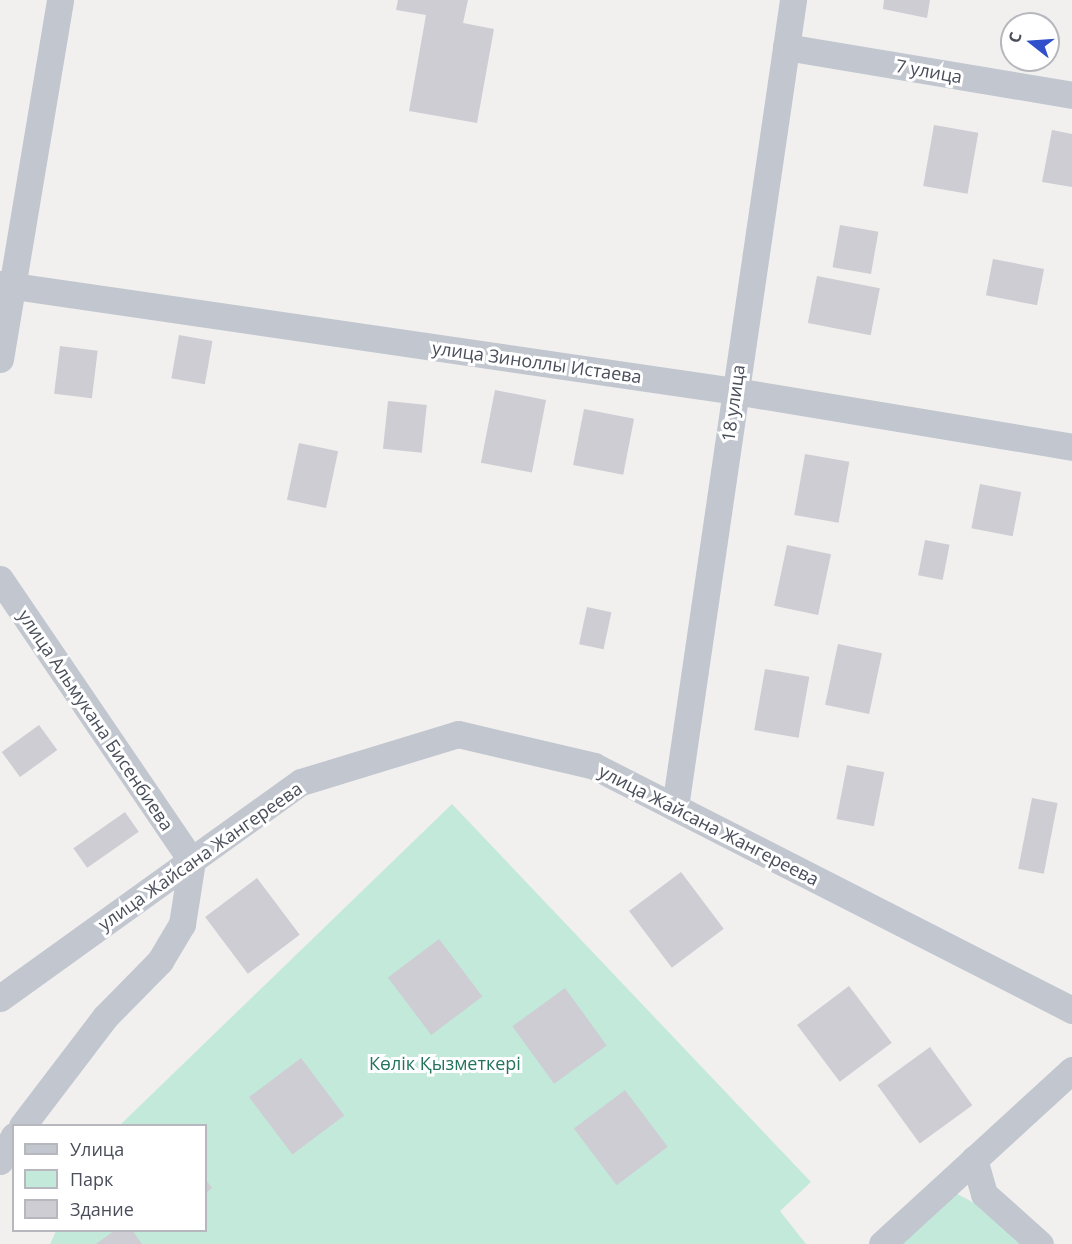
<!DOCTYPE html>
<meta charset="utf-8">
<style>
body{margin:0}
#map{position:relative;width:1072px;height:1244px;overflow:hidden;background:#f1f0ef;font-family:"Open Sans",sans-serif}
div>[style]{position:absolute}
.green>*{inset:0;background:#c3e9db}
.building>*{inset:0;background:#cdcdd3;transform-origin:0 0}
.minor>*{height:27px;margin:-13.5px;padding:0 13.5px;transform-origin:13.5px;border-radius:13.5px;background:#c1c6cf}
span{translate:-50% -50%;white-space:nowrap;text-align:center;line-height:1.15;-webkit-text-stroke:6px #fff;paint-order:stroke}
.street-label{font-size:18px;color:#494e5a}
.park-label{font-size:18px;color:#23735d}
.legend{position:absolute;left:12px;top:1124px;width:195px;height:108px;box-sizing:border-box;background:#fff;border:2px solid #b6b8bd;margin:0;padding:8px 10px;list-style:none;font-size:18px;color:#494e5a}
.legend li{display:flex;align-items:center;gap:12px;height:30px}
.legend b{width:30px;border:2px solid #b6b8bd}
.north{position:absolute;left:1000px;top:12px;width:60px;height:60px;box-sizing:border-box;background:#fff;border:2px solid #b6b8bd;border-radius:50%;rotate:287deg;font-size:16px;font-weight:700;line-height:24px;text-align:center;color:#494e5a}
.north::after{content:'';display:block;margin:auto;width:21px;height:27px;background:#3050cb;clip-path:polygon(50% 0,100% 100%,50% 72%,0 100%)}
</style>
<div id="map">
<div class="green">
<div style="clip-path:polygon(452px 804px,811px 1182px,780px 1211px,806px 1244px,50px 1244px,56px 1231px,206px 1230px,206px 1126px,120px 1125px)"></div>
<div style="clip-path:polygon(948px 1189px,1029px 1232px,1043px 1244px,881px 1244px)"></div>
</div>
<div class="building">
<div style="clip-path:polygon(398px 0,468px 0,463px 23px,494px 29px,477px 123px,409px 111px,426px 15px,396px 10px)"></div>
<div style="clip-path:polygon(884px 0,930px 0,927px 18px,883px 9px)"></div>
<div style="left:934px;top:125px;width:45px;height:62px;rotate:10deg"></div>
<div style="clip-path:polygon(1052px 130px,1072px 134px,1072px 187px,1042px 182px)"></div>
<div style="left:840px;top:225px;width:39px;height:43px;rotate:10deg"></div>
<div style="left:993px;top:259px;width:52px;height:37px;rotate:11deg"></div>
<div style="left:817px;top:276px;width:64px;height:48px;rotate:11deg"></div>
<div style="left:179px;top:335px;width:34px;height:44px;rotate:10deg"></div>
<div style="left:60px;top:346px;width:38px;height:48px;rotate:7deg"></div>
<div style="left:495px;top:390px;width:52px;height:74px;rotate:11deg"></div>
<div style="left:388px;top:401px;width:39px;height:48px;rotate:6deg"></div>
<div style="left:584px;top:409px;width:51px;height:57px;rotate:11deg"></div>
<div style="left:299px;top:443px;width:40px;height:58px;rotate:12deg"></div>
<div style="left:805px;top:454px;width:45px;height:62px;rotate:10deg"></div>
<div style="left:980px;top:484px;width:42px;height:45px;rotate:11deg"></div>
<div style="left:925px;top:540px;width:25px;height:36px;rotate:11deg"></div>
<div style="left:787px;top:545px;width:45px;height:62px;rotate:12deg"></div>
<div style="left:587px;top:607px;width:25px;height:38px;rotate:12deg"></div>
<div style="left:838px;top:644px;width:45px;height:62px;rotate:12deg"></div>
<div style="left:765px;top:669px;width:45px;height:62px;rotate:10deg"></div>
<div style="left:39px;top:725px;width:31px;height:46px;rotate:54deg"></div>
<div style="left:847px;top:765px;width:38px;height:55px;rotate:11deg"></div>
<div style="left:1032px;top:798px;width:26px;height:72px;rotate:11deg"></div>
<div style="left:125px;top:812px;width:24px;height:63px;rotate:55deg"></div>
<div style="left:681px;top:872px;width:71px;height:65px;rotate:53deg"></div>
<div style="left:257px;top:878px;width:71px;height:65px;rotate:53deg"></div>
<div style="left:439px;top:939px;width:72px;height:64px;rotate:53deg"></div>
<div style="left:849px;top:986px;width:71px;height:65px;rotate:53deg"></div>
<div style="left:565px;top:988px;width:71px;height:65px;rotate:54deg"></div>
<div style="left:930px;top:1047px;width:72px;height:65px;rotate:54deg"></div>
<div style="left:301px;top:1058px;width:72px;height:65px;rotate:53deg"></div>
<div style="left:625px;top:1090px;width:71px;height:64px;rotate:53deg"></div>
<div style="clip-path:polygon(206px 1180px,212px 1188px,206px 1193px)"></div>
<div style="clip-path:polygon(115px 1230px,132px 1230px,142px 1244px,96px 1244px)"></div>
</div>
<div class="minor">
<div style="left:786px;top:47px;width:290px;rotate:9.5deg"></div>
<div style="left:0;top:284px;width:743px;rotate:8.28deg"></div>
<div style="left:735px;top:391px;width:342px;rotate:9.4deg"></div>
<div style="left:0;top:359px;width:364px;rotate:-80.5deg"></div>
<div style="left:0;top:579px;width:341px;rotate:55.8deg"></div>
<div style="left:192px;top:861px;width:64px;rotate:99deg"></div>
<div style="left:182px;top:924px;width:43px;rotate:120.7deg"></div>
<div style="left:160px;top:961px;width:78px;rotate:134.5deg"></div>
<div style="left:105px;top:1017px;width:137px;rotate:127.3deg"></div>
<div style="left:675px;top:807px;width:816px;rotate:-81.68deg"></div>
<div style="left:0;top:998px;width:370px;rotate:-35.7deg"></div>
<div style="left:301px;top:782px;width:164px;rotate:-17deg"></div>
<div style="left:458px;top:734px;width:140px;rotate:13.2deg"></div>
<div style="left:594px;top:766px;width:537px;rotate:27.04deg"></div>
<div style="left:974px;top:1159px;width:36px;rotate:74deg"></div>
<div style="left:984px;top:1194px;width:75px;rotate:41.8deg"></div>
<div style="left:0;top:1161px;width:29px;rotate:-61deg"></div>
<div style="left:882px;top:1244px;width:258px;rotate:-42.5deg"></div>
</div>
<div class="street-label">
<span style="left:929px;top:71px;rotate:10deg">7 улица</span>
<span style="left:537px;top:362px;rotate:8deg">улица Зиноллы Истаева</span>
<span style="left:733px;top:403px;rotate:-82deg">18 улица</span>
<span style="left:96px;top:720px;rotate:56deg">улица Альмукана Бисенбиева</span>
<span style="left:709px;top:825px;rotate:27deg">улица Жайсана Жангереева</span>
<span style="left:200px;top:856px;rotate:-35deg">улица Жайсана Жангереева</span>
</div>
<div class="park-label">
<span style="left:445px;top:1063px">Көлік Қызметкері</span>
</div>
<ul class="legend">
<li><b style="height:8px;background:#c1c6cf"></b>Улица</li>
<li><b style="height:16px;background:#c3e9db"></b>Парк</li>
<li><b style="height:16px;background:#cdcdd3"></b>Здание</li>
</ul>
<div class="north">С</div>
</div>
